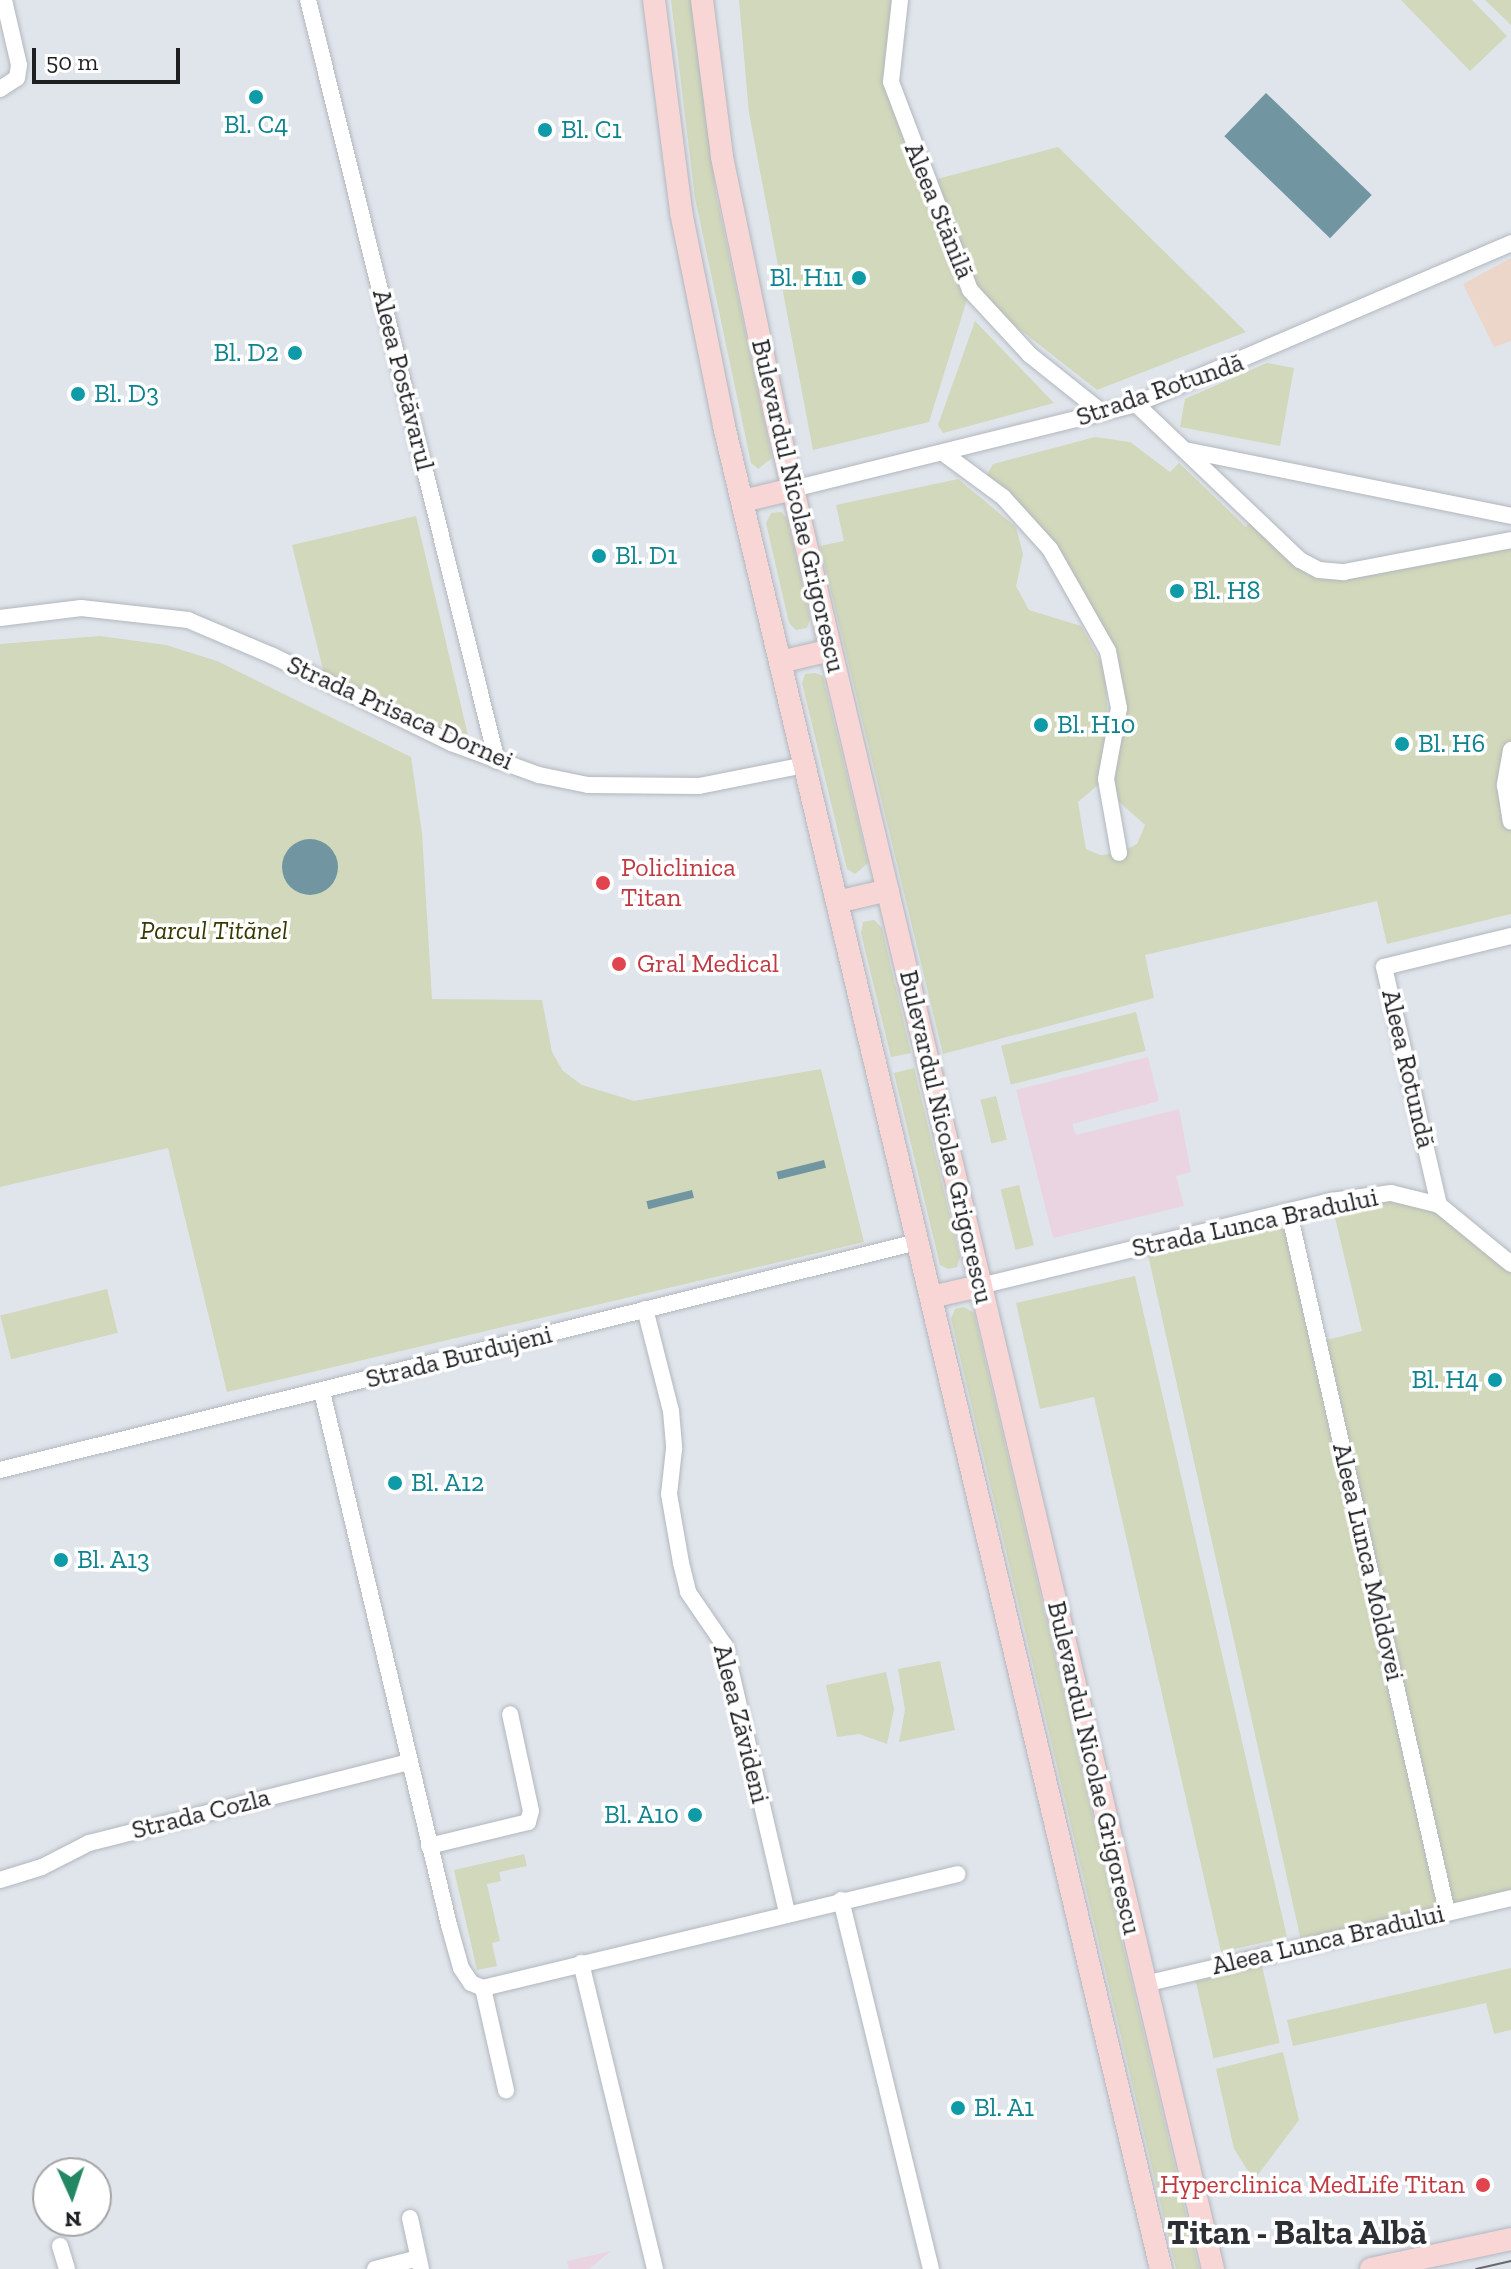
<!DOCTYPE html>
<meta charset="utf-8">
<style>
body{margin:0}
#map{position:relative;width:1511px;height:2269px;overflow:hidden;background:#e0e5ec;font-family:"Zilla Slab",serif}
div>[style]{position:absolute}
.commercial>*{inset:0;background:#ead4e1}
.industrial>*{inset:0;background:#ecd6c9}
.green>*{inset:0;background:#d2d8bb;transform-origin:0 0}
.water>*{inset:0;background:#7196a2;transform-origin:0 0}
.round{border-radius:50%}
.roads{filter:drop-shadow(0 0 2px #b2b7bd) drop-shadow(0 0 2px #b2b7bd)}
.street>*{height:16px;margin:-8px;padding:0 8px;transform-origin:8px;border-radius:8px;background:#fff}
.secondary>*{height:22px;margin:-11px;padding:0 11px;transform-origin:11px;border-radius:11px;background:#f9d6d6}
.tram>*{height:2px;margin:-1px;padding:0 1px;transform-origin:1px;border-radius:1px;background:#66696d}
.dots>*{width:22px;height:22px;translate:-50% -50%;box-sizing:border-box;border:4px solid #fff;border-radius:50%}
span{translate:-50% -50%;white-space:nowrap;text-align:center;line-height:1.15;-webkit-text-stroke:7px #fff;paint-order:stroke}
.culture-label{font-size:26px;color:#0d838f}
.left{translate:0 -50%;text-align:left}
.right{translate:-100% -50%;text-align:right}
.street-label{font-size:26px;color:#1d1f21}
.health-label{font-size:26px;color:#be3a42}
.park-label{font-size:26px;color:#343b02;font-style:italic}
.district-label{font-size:34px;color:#2c3035;font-weight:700}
.north{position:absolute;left:32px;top:2157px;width:80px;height:80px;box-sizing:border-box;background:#fff;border:2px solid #a5a5a6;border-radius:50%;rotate:177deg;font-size:22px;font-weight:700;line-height:32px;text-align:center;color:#1d1f21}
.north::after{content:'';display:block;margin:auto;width:28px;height:36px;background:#228762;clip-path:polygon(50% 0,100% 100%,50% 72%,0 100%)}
.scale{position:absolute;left:32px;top:48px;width:148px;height:36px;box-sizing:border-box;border:4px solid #1d1f21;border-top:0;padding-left:10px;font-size:24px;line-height:28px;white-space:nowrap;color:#1d1f21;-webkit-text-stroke:6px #fff;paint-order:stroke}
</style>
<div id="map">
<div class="commercial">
<div style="clip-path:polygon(1148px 1057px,1159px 1101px,1072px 1124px,1076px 1135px,1179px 1109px,1191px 1172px,1176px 1176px,1184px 1206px,1053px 1238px,1016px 1090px)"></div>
<div style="clip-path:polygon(611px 2251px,589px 2269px,569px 2269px,567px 2261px)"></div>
</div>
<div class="industrial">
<div style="clip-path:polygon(1511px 258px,1511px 341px,1494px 347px,1463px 284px)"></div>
</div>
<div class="green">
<div style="clip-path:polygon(671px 0,692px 0,716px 194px,772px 458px,758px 469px,751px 463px,695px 198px)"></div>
<div style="clip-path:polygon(739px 0,900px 0,891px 67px,926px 182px,1058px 147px,1246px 332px,1097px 390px,970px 290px,929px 422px,813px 450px,749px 113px)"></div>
<div style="clip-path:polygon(1401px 0,1472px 0,1507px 36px,1470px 71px)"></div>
<div style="clip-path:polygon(1485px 0,1511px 0,1511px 25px)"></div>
<div style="clip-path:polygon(975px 321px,1054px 403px,943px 433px,938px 425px)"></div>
<div style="clip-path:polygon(1267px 363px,1294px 368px,1280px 446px,1180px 427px,1185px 399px)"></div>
<div style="clip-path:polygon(1095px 437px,1130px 442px,1170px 472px,1179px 463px,1246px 527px,1255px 517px,1319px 570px,1511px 540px,1511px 914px,1387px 944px,1377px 901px,1145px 955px,1154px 998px,943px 1054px,820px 546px,844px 541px,836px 505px,958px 479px,1016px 527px,1023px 554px,1016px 586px,1029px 610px,1081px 626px,1105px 669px,1108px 720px,1099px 784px,1078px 802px,1086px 849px,1100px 855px,1119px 853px,1137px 844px,1145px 825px,1107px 791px,1118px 695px,1065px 572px,983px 482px,993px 464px)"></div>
<div style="clip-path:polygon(781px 512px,787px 518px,810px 619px,807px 628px,796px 630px,789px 623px,766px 523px,771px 513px)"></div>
<div style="clip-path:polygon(416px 516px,471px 748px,326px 681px,292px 545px)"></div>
<div style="clip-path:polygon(100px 636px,166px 645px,217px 661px,411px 757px,422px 833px,432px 999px,542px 1000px,552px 1052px,563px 1071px,582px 1085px,634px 1101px,821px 1069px,864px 1242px,227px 1392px,168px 1148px,0 1187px,0 644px)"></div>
<div style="clip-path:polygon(815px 673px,823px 676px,868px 863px,855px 874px,847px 869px,802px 683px,805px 674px)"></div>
<div style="clip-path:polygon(874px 920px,882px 928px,911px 1053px,891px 1057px,861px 933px,863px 922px)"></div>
<div style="left:1136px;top:1012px;width:40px;height:139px;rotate:76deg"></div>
<div style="clip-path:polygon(914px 1068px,960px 1257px,957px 1267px,948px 1269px,940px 1265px,894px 1073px)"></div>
<div style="left:996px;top:1096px;width:45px;height:16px;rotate:76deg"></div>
<div style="left:1019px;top:1185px;width:62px;height:19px;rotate:76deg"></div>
<div style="clip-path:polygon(1413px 1196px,1511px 1264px,1511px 1898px,1302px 1945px,1146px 1246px,1289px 1212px,1319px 1342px,1362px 1331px,1331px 1201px)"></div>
<div style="clip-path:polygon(1135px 1276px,1287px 1937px,1221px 1952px,1094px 1397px,1040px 1409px,1016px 1303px)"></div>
<div style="left:107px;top:1289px;width:45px;height:110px;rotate:76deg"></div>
<div style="clip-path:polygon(964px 1307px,974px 1313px,1199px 2269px,1176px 2269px,951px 1319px,955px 1309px)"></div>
<div style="clip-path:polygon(940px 1661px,955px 1730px,899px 1742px,905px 1710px,898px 1669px)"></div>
<div style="clip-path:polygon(886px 1672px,894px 1709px,887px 1744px,859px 1734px,837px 1737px,826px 1685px)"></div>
<div style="clip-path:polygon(524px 1854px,527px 1866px,499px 1872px,501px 1881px,487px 1884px,500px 1941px,492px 1943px,497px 1966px,477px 1970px,454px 1870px)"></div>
<div style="left:1262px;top:1966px;width:79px;height:68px;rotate:77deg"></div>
<div style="clip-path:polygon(1511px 1968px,1511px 2030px,1494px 2034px,1486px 2003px,1293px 2046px,1287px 2020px)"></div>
<div style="clip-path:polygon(1283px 2052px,1299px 2120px,1254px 2180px,1234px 2149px,1216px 2069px)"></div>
</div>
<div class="water">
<div style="left:1266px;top:93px;width:147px;height:60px;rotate:44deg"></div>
<div class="round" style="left:282px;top:839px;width:56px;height:56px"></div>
<div style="left:824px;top:1160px;width:8px;height:49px;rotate:76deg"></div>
<div style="left:692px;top:1190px;width:8px;height:47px;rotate:76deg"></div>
</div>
<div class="roads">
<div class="street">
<div style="left:308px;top:0;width:784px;rotate:76.05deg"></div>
<div style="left:900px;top:0;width:82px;rotate:96.3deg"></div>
<div style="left:891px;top:82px;width:222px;rotate:69.2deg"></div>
<div style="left:970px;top:290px;width:88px;rotate:47.3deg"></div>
<div style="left:1030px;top:355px;width:93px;rotate:38.5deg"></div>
<div style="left:0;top:89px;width:20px;rotate:-33deg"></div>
<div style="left:17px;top:78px;width:13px;rotate:-81deg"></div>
<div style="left:19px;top:65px;width:67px;rotate:-103deg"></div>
<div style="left:1136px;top:404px;width:226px;rotate:43.6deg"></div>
<div style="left:1300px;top:560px;width:21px;rotate:28deg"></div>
<div style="left:1319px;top:570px;width:25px;rotate:5deg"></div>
<div style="left:1344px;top:572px;width:170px;rotate:-10.8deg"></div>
<div style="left:1185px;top:450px;width:333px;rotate:11.4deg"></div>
<div style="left:946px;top:455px;width:71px;rotate:36.4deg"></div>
<div style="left:1003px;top:497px;width:70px;rotate:47.9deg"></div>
<div style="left:1050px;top:549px;width:117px;rotate:60.4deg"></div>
<div style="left:1108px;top:651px;width:58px;rotate:79.1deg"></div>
<div style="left:1119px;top:708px;width:72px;rotate:100.4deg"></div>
<div style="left:1106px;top:779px;width:75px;rotate:80deg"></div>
<div style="left:793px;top:489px;width:353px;rotate:-13.9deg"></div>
<div style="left:1136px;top:404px;width:408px;rotate:-23.2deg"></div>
<div style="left:0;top:618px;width:82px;rotate:-7deg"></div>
<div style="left:81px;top:608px;width:108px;rotate:6.4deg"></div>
<div style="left:188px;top:620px;width:92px;rotate:23deg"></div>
<div style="left:273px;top:656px;width:198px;rotate:26deg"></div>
<div style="left:451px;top:743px;width:94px;rotate:20deg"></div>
<div style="left:539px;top:775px;width:50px;rotate:11.5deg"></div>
<div style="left:588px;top:785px;width:111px;rotate:0.5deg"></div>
<div style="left:699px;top:786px;width:108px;rotate:-11.2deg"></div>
<div style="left:1511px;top:750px;width:36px;rotate:100deg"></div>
<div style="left:1505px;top:785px;width:37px;rotate:81deg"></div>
<div style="left:1439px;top:1205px;width:244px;rotate:-103deg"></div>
<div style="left:1384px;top:967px;width:131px;rotate:-13.7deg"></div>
<div style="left:1289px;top:1212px;width:718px;rotate:77.28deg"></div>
<div style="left:980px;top:1286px;width:361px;rotate:-13.6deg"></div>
<div style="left:1331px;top:1201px;width:61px;rotate:-7.6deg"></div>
<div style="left:1391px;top:1193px;width:49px;rotate:14deg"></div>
<div style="left:1439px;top:1205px;width:93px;rotate:39.3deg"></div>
<div style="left:645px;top:1309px;width:105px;rotate:75.7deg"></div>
<div style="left:671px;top:1411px;width:38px;rotate:85deg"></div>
<div style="left:674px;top:1449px;width:45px;rotate:96.3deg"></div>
<div style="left:669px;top:1494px;width:70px;rotate:80.1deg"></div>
<div style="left:681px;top:1563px;width:30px;rotate:76deg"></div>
<div style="left:688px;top:1592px;width:65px;rotate:55.6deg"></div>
<div style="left:725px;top:1646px;width:274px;rotate:76.9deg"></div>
<div style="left:322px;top:1392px;width:548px;rotate:76.6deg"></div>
<div style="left:449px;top:1925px;width:45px;rotate:74.4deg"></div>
<div style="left:461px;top:1968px;width:18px;rotate:56deg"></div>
<div style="left:471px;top:1983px;width:13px;rotate:23deg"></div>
<div style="left:0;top:1470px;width:945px;rotate:-13.96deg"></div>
<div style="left:429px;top:1846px;width:102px;rotate:-13.6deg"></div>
<div style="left:528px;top:1822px;width:11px;rotate:-75deg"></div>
<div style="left:531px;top:1811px;width:99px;rotate:-102.2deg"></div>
<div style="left:0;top:1880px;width:44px;rotate:-17.2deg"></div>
<div style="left:42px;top:1867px;width:53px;rotate:-27.1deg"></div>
<div style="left:89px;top:1843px;width:329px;rotate:-14.2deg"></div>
<div style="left:841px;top:1900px;width:380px;rotate:76.3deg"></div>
<div style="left:581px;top:1963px;width:315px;rotate:76.4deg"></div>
<div style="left:1145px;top:1984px;width:376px;rotate:-13.2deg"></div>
<div style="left:483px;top:1988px;width:488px;rotate:-13.5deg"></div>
<div style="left:483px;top:1988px;width:105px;rotate:77.3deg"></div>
<div style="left:410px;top:2218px;width:52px;rotate:77.8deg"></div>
<div style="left:60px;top:2246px;width:24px;rotate:73deg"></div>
<div style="left:375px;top:2269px;width:44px;rotate:-14.3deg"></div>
</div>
<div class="secondary">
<div style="left:654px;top:0;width:214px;rotate:82.7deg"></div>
<div style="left:681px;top:212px;width:218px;rotate:78.6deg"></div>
<div style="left:724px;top:426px;width:1894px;rotate:76.66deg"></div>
<div style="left:702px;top:0;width:158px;rotate:82.7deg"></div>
<div style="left:722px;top:157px;width:257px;rotate:78.3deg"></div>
<div style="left:774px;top:409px;width:1911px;rotate:76.72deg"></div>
<div style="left:743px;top:501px;width:51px;rotate:-13.5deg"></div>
<div style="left:780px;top:662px;width:52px;rotate:-13.2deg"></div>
<div style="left:837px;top:902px;width:52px;rotate:-13.2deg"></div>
<div style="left:931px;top:1297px;width:50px;rotate:-12.7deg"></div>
<div style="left:1371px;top:2269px;width:143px;rotate:-12.1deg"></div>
</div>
</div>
<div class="tram">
<div style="left:1476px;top:2269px;width:36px;rotate:-13deg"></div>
</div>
<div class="dots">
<div style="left:256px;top:97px;background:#0f9aa8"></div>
<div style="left:545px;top:130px;background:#0f9aa8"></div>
<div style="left:859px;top:278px;background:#0f9aa8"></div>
<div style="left:295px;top:353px;background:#0f9aa8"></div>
<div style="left:78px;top:394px;background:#0f9aa8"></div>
<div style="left:599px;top:556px;background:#0f9aa8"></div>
<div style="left:1177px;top:591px;background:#0f9aa8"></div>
<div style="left:1041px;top:725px;background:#0f9aa8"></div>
<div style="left:1402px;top:744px;background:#0f9aa8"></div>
<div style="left:603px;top:883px;background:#e0444e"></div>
<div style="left:619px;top:964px;background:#e0444e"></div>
<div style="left:1495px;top:1380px;background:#0f9aa8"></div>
<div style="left:395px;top:1483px;background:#0f9aa8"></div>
<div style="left:61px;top:1560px;background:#0f9aa8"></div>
<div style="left:695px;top:1815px;background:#0f9aa8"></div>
<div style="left:958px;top:2108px;background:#0f9aa8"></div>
<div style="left:1483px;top:2185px;background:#e0444e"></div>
</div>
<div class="culture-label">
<span style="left:256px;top:125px">Bl. C4</span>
<span class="left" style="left:561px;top:130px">Bl. C1</span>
<span class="right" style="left:843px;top:278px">Bl. H11</span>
<span class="right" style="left:279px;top:353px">Bl. D2</span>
<span class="left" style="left:94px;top:394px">Bl. D3</span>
<span class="left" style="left:615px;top:556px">Bl. D1</span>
<span class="left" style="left:1193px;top:591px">Bl. H8</span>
<span class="left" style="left:1057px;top:725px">Bl. H10</span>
<span class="left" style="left:1418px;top:744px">Bl. H6</span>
<span class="right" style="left:1479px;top:1380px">Bl. H4</span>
<span class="left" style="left:411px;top:1483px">Bl. A12</span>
<span class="left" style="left:77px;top:1560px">Bl. A13</span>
<span class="right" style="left:679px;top:1815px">Bl. A10</span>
<span class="left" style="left:974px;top:2108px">Bl. A1</span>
</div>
<div class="street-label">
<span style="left:939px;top:211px;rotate:68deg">Aleea Stănilă</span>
<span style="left:403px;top:380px;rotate:76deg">Aleea Postăvarul</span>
<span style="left:1160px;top:390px;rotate:-19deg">Strada Rotundă</span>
<span style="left:798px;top:506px;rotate:77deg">Bulevardul Nicolae Grigorescu</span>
<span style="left:400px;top:713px;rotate:24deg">Strada Prisaca Dornei</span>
<span style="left:1408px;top:1069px;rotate:77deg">Aleea Rotundă</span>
<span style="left:946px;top:1137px;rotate:77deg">Bulevardul Nicolae Grigorescu</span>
<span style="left:1255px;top:1223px;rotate:-12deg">Strada Lunca Bradului</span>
<span style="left:459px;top:1357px;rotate:-14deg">Strada Burdujeni</span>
<span style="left:1368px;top:1562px;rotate:77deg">Aleea Lunca Moldovei</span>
<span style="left:741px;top:1724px;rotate:76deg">Aleea Zăvideni</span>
<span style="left:1094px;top:1768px;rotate:77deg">Bulevardul Nicolae Grigorescu</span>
<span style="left:201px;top:1814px;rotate:-14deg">Strada Cozla</span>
<span style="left:1328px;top:1940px;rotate:-13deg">Aleea Lunca Bradului</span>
</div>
<div class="health-label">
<span class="left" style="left:621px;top:883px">Policlinica<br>Titan</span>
<span class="left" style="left:637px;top:964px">Gral Medical</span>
<span class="right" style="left:1465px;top:2185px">Hyperclinica MedLife Titan</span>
</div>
<div class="park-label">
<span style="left:214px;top:931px">Parcul Titănel</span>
</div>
<div class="district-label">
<span style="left:1297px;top:2233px">Titan - Balta Albă</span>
</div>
<div class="north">N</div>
<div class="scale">50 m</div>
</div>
